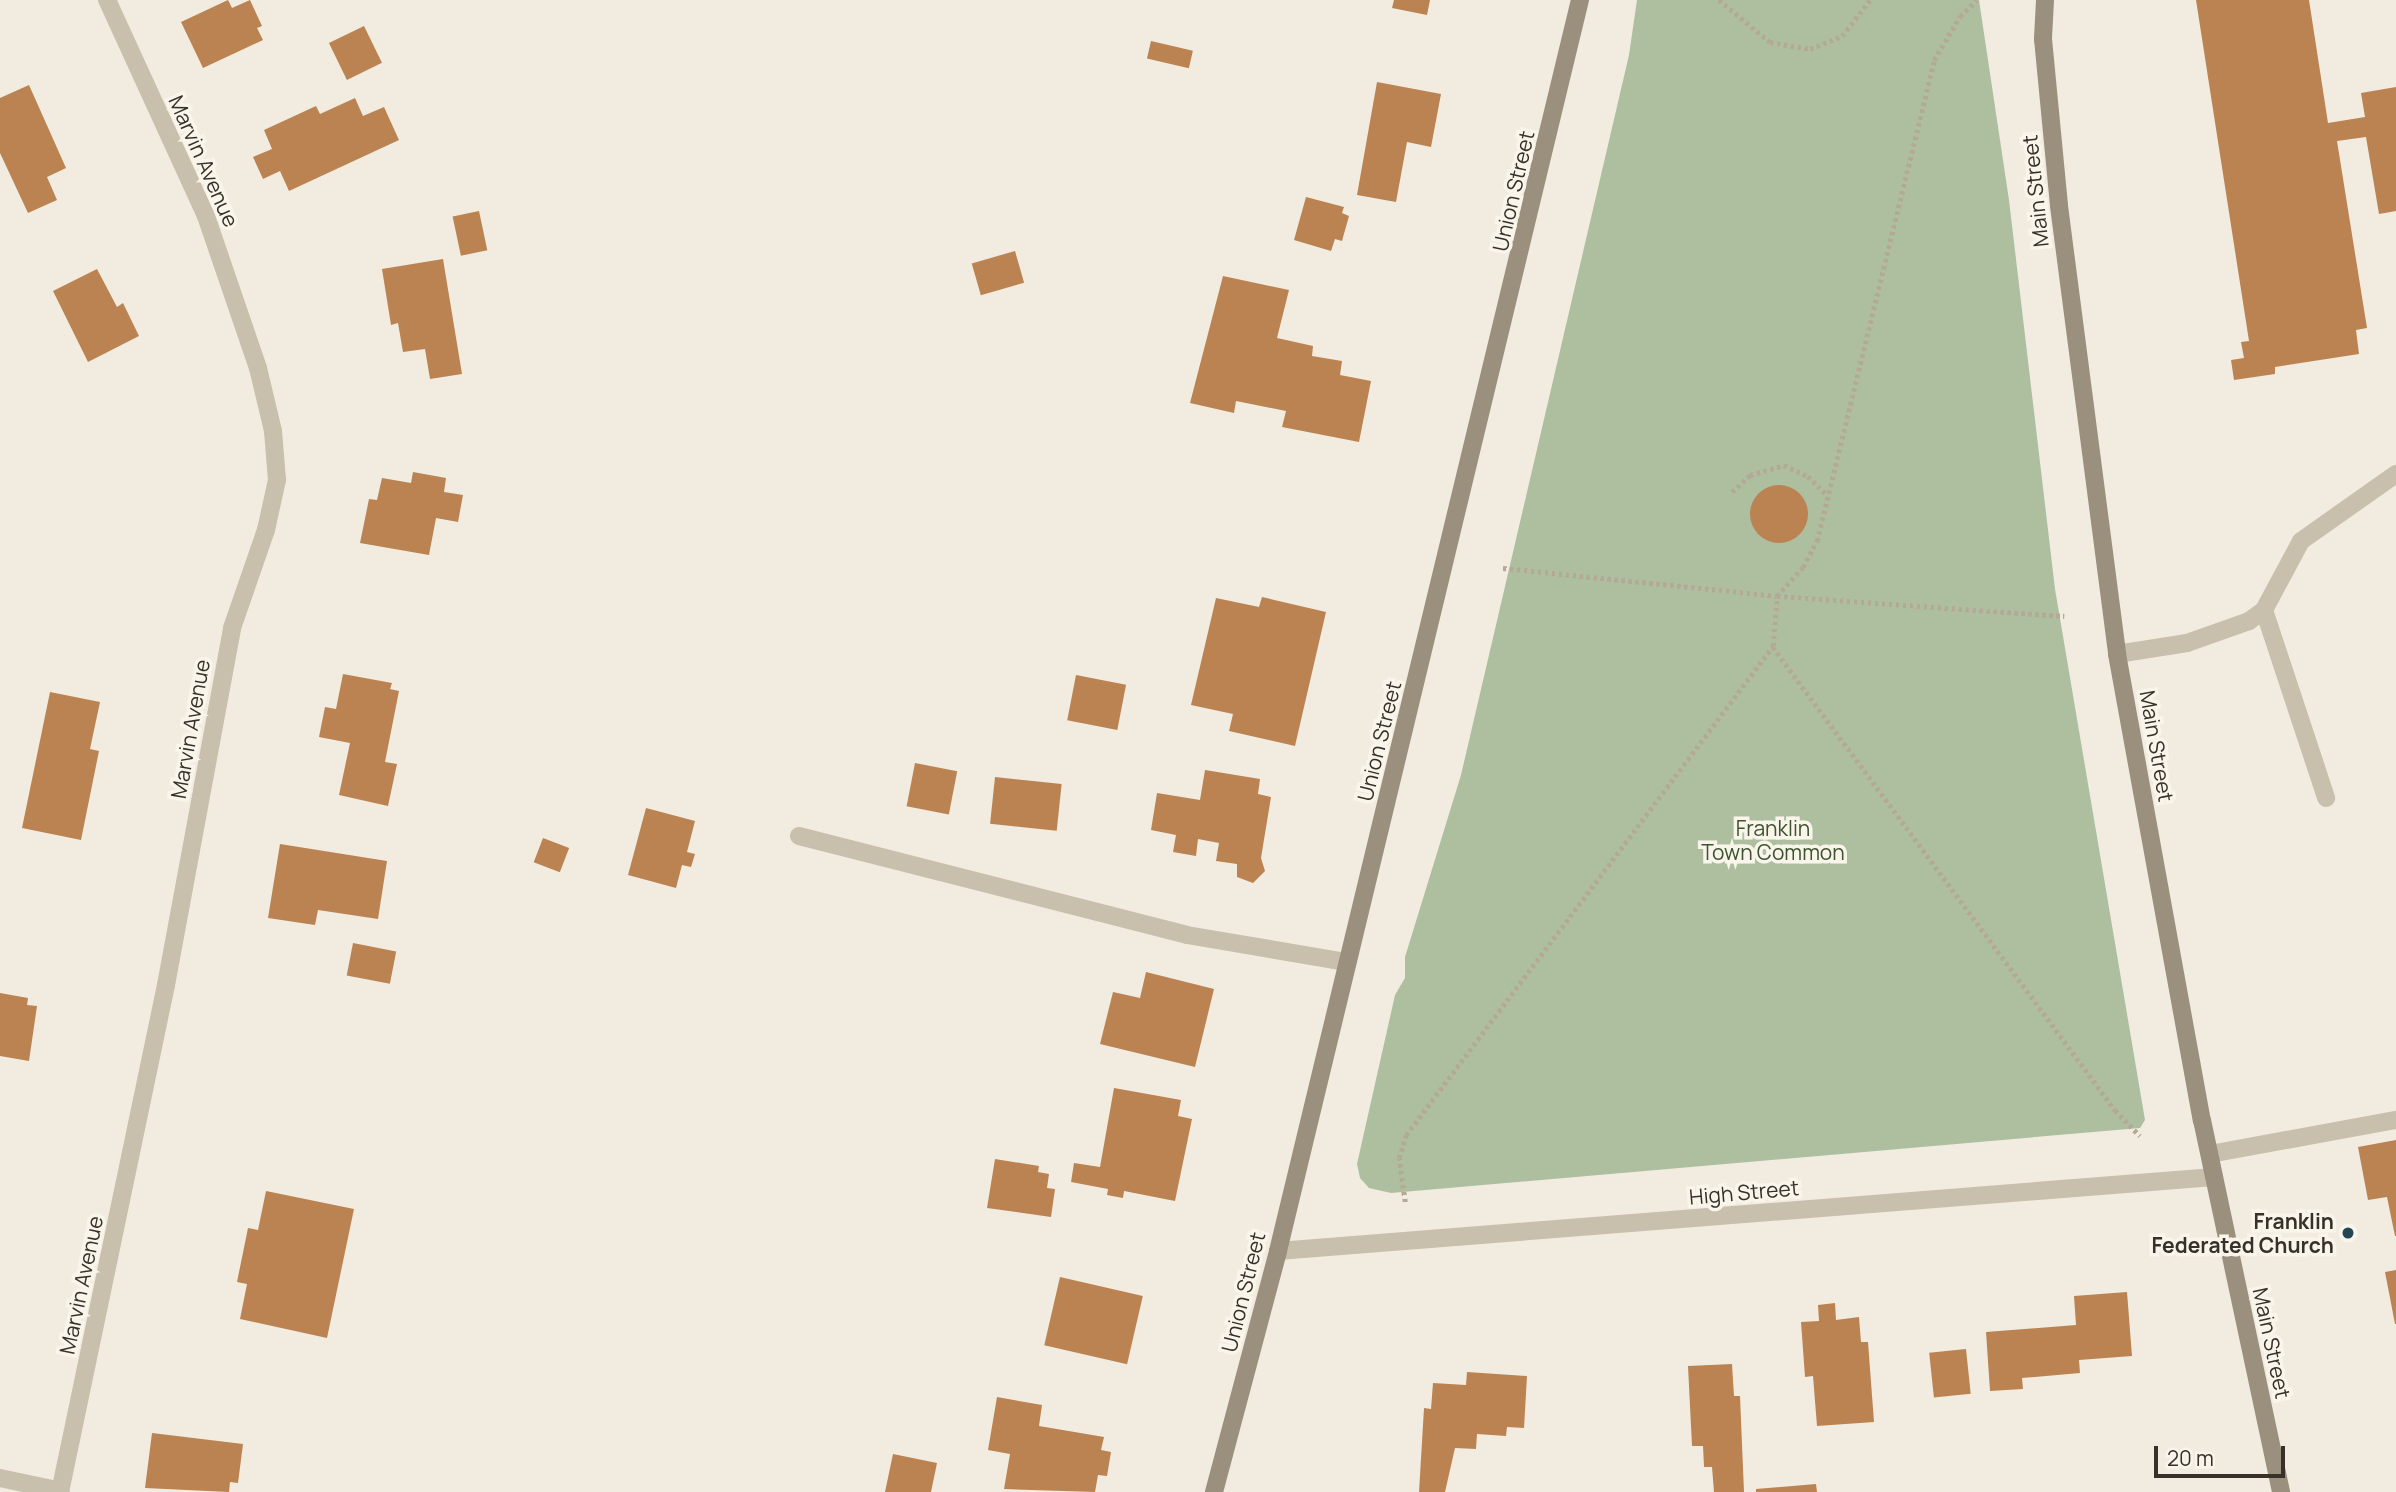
<!DOCTYPE html>
<style>
body{margin:0}
#map{position:relative;width:2396px;height:1492px;overflow:hidden;background:#f1ecdf;font-family:Manrope,sans-serif}
div>[style]{position:absolute}
.green>*{inset:0;background:#aebfa0}
.building>*{inset:0;background:#bb8352;transform-origin:0 0}
.round{border-radius:50%}
.path>*{height:4.5px;margin-top:-2.25px;transform-origin:0;background:repeating-linear-gradient(90deg,#b4a996 0 3.5px,transparent 0 7px)}
.lane>*{height:18px;margin:-9px;padding:0 9px;transform-origin:9px;border-radius:9px;background:#c8bfac}
.street>*{height:18px;margin:-9px;padding:0 9px;transform-origin:9px;border-radius:9px;background:#c8bfac}
.secondary>*{height:18px;margin:-9px;padding:0 9px;transform-origin:9px;border-radius:9px;background:#9b8f7d}
.dots>*{width:19px;height:19px;translate:-50% -50%;box-sizing:border-box;border:4px solid #f9f5eb;border-radius:50%}
span{translate:-50% -50%;white-space:nowrap;text-align:center;line-height:1.15;-webkit-text-stroke:7px #f9f5eb;paint-order:stroke}
.street-label{font-size:21px;color:#37312a}
.park-label{font-size:21px;color:#3e5330}
.poi-label{font-size:21px;color:#37312a;font-weight:700}
.right{translate:-100% -50%;text-align:right}
.scale{position:absolute;left:2154px;top:1446px;width:131px;height:32px;box-sizing:border-box;border:4px solid #37312a;border-top:0;padding-left:9px;font-size:21px;line-height:24px;white-space:nowrap;color:#37312a;-webkit-text-stroke:5px #f9f5eb;paint-order:stroke}
</style>
<div id="map">
<div class="green">
<div style="clip-path:polygon(1637px 0,1979px 0,2009px 200px,2055px 589px,2145px 1120px,2140px 1128px,1391px 1193px,1369px 1188px,1360px 1178px,1357px 1164px,1395px 995px,1405px 978px,1405px 957px,1461px 775px,1629px 55px)"></div>
</div>
<div class="building">
<div style="clip-path:polygon(228px 0,232px 8px,250px 0,262px 26px,257px 28px,263px 40px,203px 68px,181px 22px)"></div>
<div style="clip-path:polygon(1394px 0,1430px 0,1427px 15px,1392px 8px)"></div>
<div style="clip-path:polygon(2196px 0,2309px 0,2328px 123px,2365px 117px,2361px 93px,2396px 87px,2396px 211px,2379px 214px,2366px 137px,2337px 141px,2367px 328px,2356px 330px,2359px 354px,2275px 367px,2275px 374px,2234px 380px,2231px 360px,2244px 358px,2241px 342px,2249px 341px)"></div>
<div style="left:364px;top:26px;width:41px;height:39px;rotate:64deg"></div>
<div style="left:1151px;top:41px;width:43px;height:18px;rotate:13deg"></div>
<div style="clip-path:polygon(1377px 82px,1441px 94px,1431px 147px,1407px 142px,1396px 202px,1357px 195px)"></div>
<div style="clip-path:polygon(29px 85px,66px 168px,47px 177px,57px 200px,28px 213px,0 153px,0 98px)"></div>
<div style="clip-path:polygon(355px 98px,363px 116px,384px 107px,399px 140px,289px 191px,280px 171px,263px 179px,253px 157px,272px 149px,264px 130px,316px 106px,320px 114px)"></div>
<div style="clip-path:polygon(1306px 197px,1344px 207px,1342px 213px,1349px 216px,1342px 241px,1335px 239px,1331px 251px,1294px 240px)"></div>
<div style="left:479px;top:211px;width:40px;height:27px;rotate:78deg"></div>
<div style="left:1015px;top:251px;width:33px;height:45px;rotate:74deg"></div>
<div style="clip-path:polygon(443px 259px,462px 374px,430px 379px,425px 349px,403px 352px,398px 323px,391px 325px,382px 269px)"></div>
<div style="clip-path:polygon(97px 269px,117px 307px,123px 303px,139px 336px,88px 362px,53px 291px)"></div>
<div style="clip-path:polygon(1223px 276px,1289px 290px,1277px 338px,1313px 346px,1312px 356px,1342px 361px,1340px 375px,1371px 381px,1359px 442px,1282px 427px,1286px 411px,1236px 401px,1234px 413px,1190px 403px)"></div>
<div style="clip-path:polygon(413px 472px,446px 478px,444px 492px,463px 495px,458px 522px,436px 518px,429px 555px,360px 543px,369px 499px,377px 500px,382px 478px,411px 483px)"></div>
<div class="round" style="left:1750px;top:485px;width:58px;height:58px"></div>
<div style="clip-path:polygon(1262px 597px,1326px 612px,1295px 746px,1229px 731px,1233px 714px,1191px 705px,1216px 598px,1259px 607px)"></div>
<div style="clip-path:polygon(343px 674px,392px 683px,390px 689px,399px 691px,385px 762px,397px 764px,388px 806px,339px 795px,350px 743px,319px 737px,325px 707px,336px 709px)"></div>
<div style="left:1076px;top:675px;width:51px;height:46px;rotate:11deg"></div>
<div style="clip-path:polygon(50px 692px,100px 702px,90px 749px,99px 751px,81px 840px,22px 828px)"></div>
<div style="left:915px;top:763px;width:43px;height:44px;rotate:11deg"></div>
<div style="clip-path:polygon(1205px 770px,1260px 779px,1258px 794px,1271px 797px,1261px 858px,1265px 871px,1253px 883px,1237px 877px,1237px 864px,1216px 861px,1219px 843px,1198px 839px,1196px 856px,1173px 852px,1176px 835px,1151px 830px,1157px 793px,1200px 800px)"></div>
<div style="left:995px;top:777px;width:67px;height:47px;rotate:6deg"></div>
<div style="clip-path:polygon(646px 808px,695px 821px,687px 852px,695px 854px,691px 867px,682px 865px,676px 888px,628px 875px)"></div>
<div style="left:543px;top:838px;width:28px;height:26px;rotate:21deg"></div>
<div style="clip-path:polygon(280px 844px,387px 861px,378px 919px,318px 910px,315px 925px,268px 918px)"></div>
<div style="left:353px;top:943px;width:44px;height:33px;rotate:11deg"></div>
<div style="clip-path:polygon(1146px 972px,1214px 989px,1195px 1067px,1100px 1044px,1113px 992px,1140px 998px)"></div>
<div style="clip-path:polygon(0 993px,28px 998px,27px 1005px,37px 1006px,29px 1061px,0 1056px)"></div>
<div style="clip-path:polygon(1114px 1088px,1181px 1100px,1178px 1116px,1192px 1119px,1175px 1201px,1124px 1191px,1123px 1198px,1107px 1195px,1108px 1189px,1071px 1182px,1074px 1163px,1100px 1167px)"></div>
<div style="clip-path:polygon(2396px 1140px,2396px 1236px,2395px 1236px,2387px 1197px,2368px 1200px,2358px 1147px)"></div>
<div style="clip-path:polygon(995px 1159px,1039px 1166px,1038px 1172px,1049px 1174px,1047px 1188px,1055px 1189px,1051px 1217px,987px 1208px)"></div>
<div style="clip-path:polygon(266px 1191px,354px 1209px,327px 1338px,240px 1319px,247px 1284px,237px 1282px,248px 1228px,258px 1230px)"></div>
<div style="clip-path:polygon(2396px 1270px,2396px 1324px,2395px 1324px,2385px 1272px)"></div>
<div style="left:1060px;top:1277px;width:85px;height:70px;rotate:13deg"></div>
<div style="clip-path:polygon(2127px 1292px,2132px 1356px,2079px 1360px,2080px 1373px,2022px 1378px,2023px 1389px,1990px 1391px,1986px 1332px,2076px 1325px,2074px 1296px)"></div>
<div style="clip-path:polygon(1835px 1303px,1836px 1320px,1859px 1317px,1861px 1342px,1868px 1342px,1874px 1422px,1817px 1426px,1813px 1376px,1805px 1377px,1801px 1322px,1819px 1321px,1818px 1305px)"></div>
<div style="left:1966px;top:1349px;width:45px;height:37px;rotate:84deg"></div>
<div style="clip-path:polygon(1732px 1364px,1734px 1396px,1740px 1396px,1744px 1492px,1714px 1492px,1712px 1467px,1704px 1467px,1703px 1446px,1692px 1446px,1688px 1366px)"></div>
<div style="clip-path:polygon(1467px 1372px,1527px 1376px,1524px 1428px,1507px 1427px,1506px 1436px,1477px 1434px,1476px 1449px,1455px 1448px,1445px 1492px,1419px 1492px,1424px 1408px,1431px 1409px,1433px 1383px,1466px 1385px)"></div>
<div style="clip-path:polygon(997px 1397px,1042px 1405px,1039px 1426px,1104px 1437px,1101px 1450px,1111px 1452px,1107px 1476px,1098px 1475px,1095px 1492px,1004px 1489px,1010px 1454px,988px 1450px)"></div>
<div style="clip-path:polygon(152px 1433px,243px 1444px,238px 1483px,230px 1482px,229px 1492px,145px 1488px)"></div>
<div style="clip-path:polygon(893px 1454px,937px 1463px,931px 1492px,885px 1492px)"></div>
<div style="clip-path:polygon(1816px 1484px,1817px 1492px,1756px 1492px,1756px 1489px)"></div>
</div>
<div class="path">
<div style="left:1719px;top:0;width:66px;rotate:39.5deg"></div>
<div style="left:1770px;top:42px;width:41px;rotate:9.9deg"></div>
<div style="left:1810px;top:49px;width:35px;rotate:-22deg"></div>
<div style="left:1842px;top:36px;width:46px;rotate:-52.1deg"></div>
<div style="left:1732px;top:492px;width:25px;rotate:-43deg"></div>
<div style="left:1750px;top:475px;width:35px;rotate:-16deg"></div>
<div style="left:1784px;top:465px;width:26px;rotate:25deg"></div>
<div style="left:1808px;top:476px;width:27px;rotate:45deg"></div>
<div style="left:1503px;top:568px;width:275px;rotate:5.8deg"></div>
<div style="left:1777px;top:596px;width:288px;rotate:4deg"></div>
<div style="left:1773px;top:647px;width:576px;rotate:53.55deg"></div>
<div style="left:2115px;top:1110px;width:36px;rotate:46deg"></div>
<div style="left:1405px;top:1202px;width:44px;rotate:-97.8deg"></div>
<div style="left:1399px;top:1158px;width:24px;rotate:-73deg"></div>
<div style="left:1406px;top:1135px;width:611px;rotate:-53.11deg"></div>
<div style="left:1773px;top:646px;width:50px;rotate:-85.4deg"></div>
<div style="left:1777px;top:596px;width:39px;rotate:-48deg"></div>
<div style="left:1803px;top:567px;width:30px;rotate:-62deg"></div>
<div style="left:1817px;top:541px;width:495px;rotate:-76.3deg"></div>
<div style="left:1934px;top:60px;width:51px;rotate:-59.4deg"></div>
<div style="left:1960px;top:16px;width:23px;rotate:-43deg"></div>
</div>
<div class="lane">
<div style="left:2264px;top:610px;width:198px;rotate:71.7deg"></div>
<div style="left:2117px;top:654px;width:71px;rotate:-8.9deg"></div>
<div style="left:2187px;top:643px;width:66px;rotate:-19.5deg"></div>
<div style="left:2249px;top:621px;width:19px;rotate:-36deg"></div>
<div style="left:2264px;top:610px;width:78px;rotate:-61.8deg"></div>
<div style="left:2301px;top:541px;width:116px;rotate:-35.2deg"></div>
<div style="left:799px;top:836px;width:400px;rotate:14.3deg"></div>
<div style="left:1187px;top:935px;width:162px;rotate:9.6deg"></div>
<div style="left:2210px;top:1154px;width:189px;rotate:-10.4deg"></div>
</div>
<div class="street">
<div style="left:1278px;top:1251px;width:939px;rotate:-4.52deg"></div>
<div style="left:0;top:1478px;width:62px;rotate:12deg"></div>
<div style="left:60px;top:1492px;width:518px;rotate:-78.19deg"></div>
<div style="left:166px;top:985px;width:363px;rotate:-79.5deg"></div>
<div style="left:232px;top:628px;width:104px;rotate:-70.9deg"></div>
<div style="left:266px;top:530px;width:51px;rotate:-77.6deg"></div>
<div style="left:277px;top:480px;width:49px;rotate:-94.7deg"></div>
<div style="left:273px;top:431px;width:65px;rotate:-103.4deg"></div>
<div style="left:258px;top:368px;width:161px;rotate:-108.9deg"></div>
<div style="left:206px;top:216px;width:238px;rotate:-114.6deg"></div>
</div>
<div class="secondary">
<div style="left:2045px;top:0;width:39px;rotate:93deg"></div>
<div style="left:2043px;top:39px;width:168px;rotate:84.5deg"></div>
<div style="left:2059px;top:206px;width:452px;rotate:82.6deg"></div>
<div style="left:2117px;top:654px;width:474px;rotate:79.7deg"></div>
<div style="left:2202px;top:1120px;width:380px;rotate:78deg"></div>
<div style="left:1214px;top:1492px;width:249px;rotate:-75.1deg"></div>
<div style="left:1278px;top:1251px;width:1287px;rotate:-76.43deg"></div>
</div>
<div class="dots">
<div style="left:2348px;top:1233px;background:#234655"></div>
</div>
<div class="street-label">
<span style="left:204px;top:161px;rotate:66deg">Marvin Avenue</span>
<span style="left:1513px;top:191px;rotate:-77deg">Union Street</span>
<span style="left:2035px;top:191px;rotate:-96deg">Main Street</span>
<span style="left:190px;top:729px;rotate:-80deg">Marvin Avenue</span>
<span style="left:1379px;top:741px;rotate:-76deg">Union Street</span>
<span style="left:2157px;top:746px;rotate:80deg">Main Street</span>
<span style="left:1744px;top:1192px;rotate:-5deg">High Street</span>
<span style="left:81px;top:1285px;rotate:-78deg">Marvin Avenue</span>
<span style="left:1243px;top:1292px;rotate:-76deg">Union Street</span>
<span style="left:2272px;top:1343px;rotate:78deg">Main Street</span>
</div>
<div class="park-label">
<span style="left:1773px;top:840px">Franklin<br>Town Common</span>
</div>
<div class="poi-label">
<span class="right" style="left:2334px;top:1233px">Franklin<br>Federated Church</span>
</div>
<div class="scale">20 m</div>
</div>
